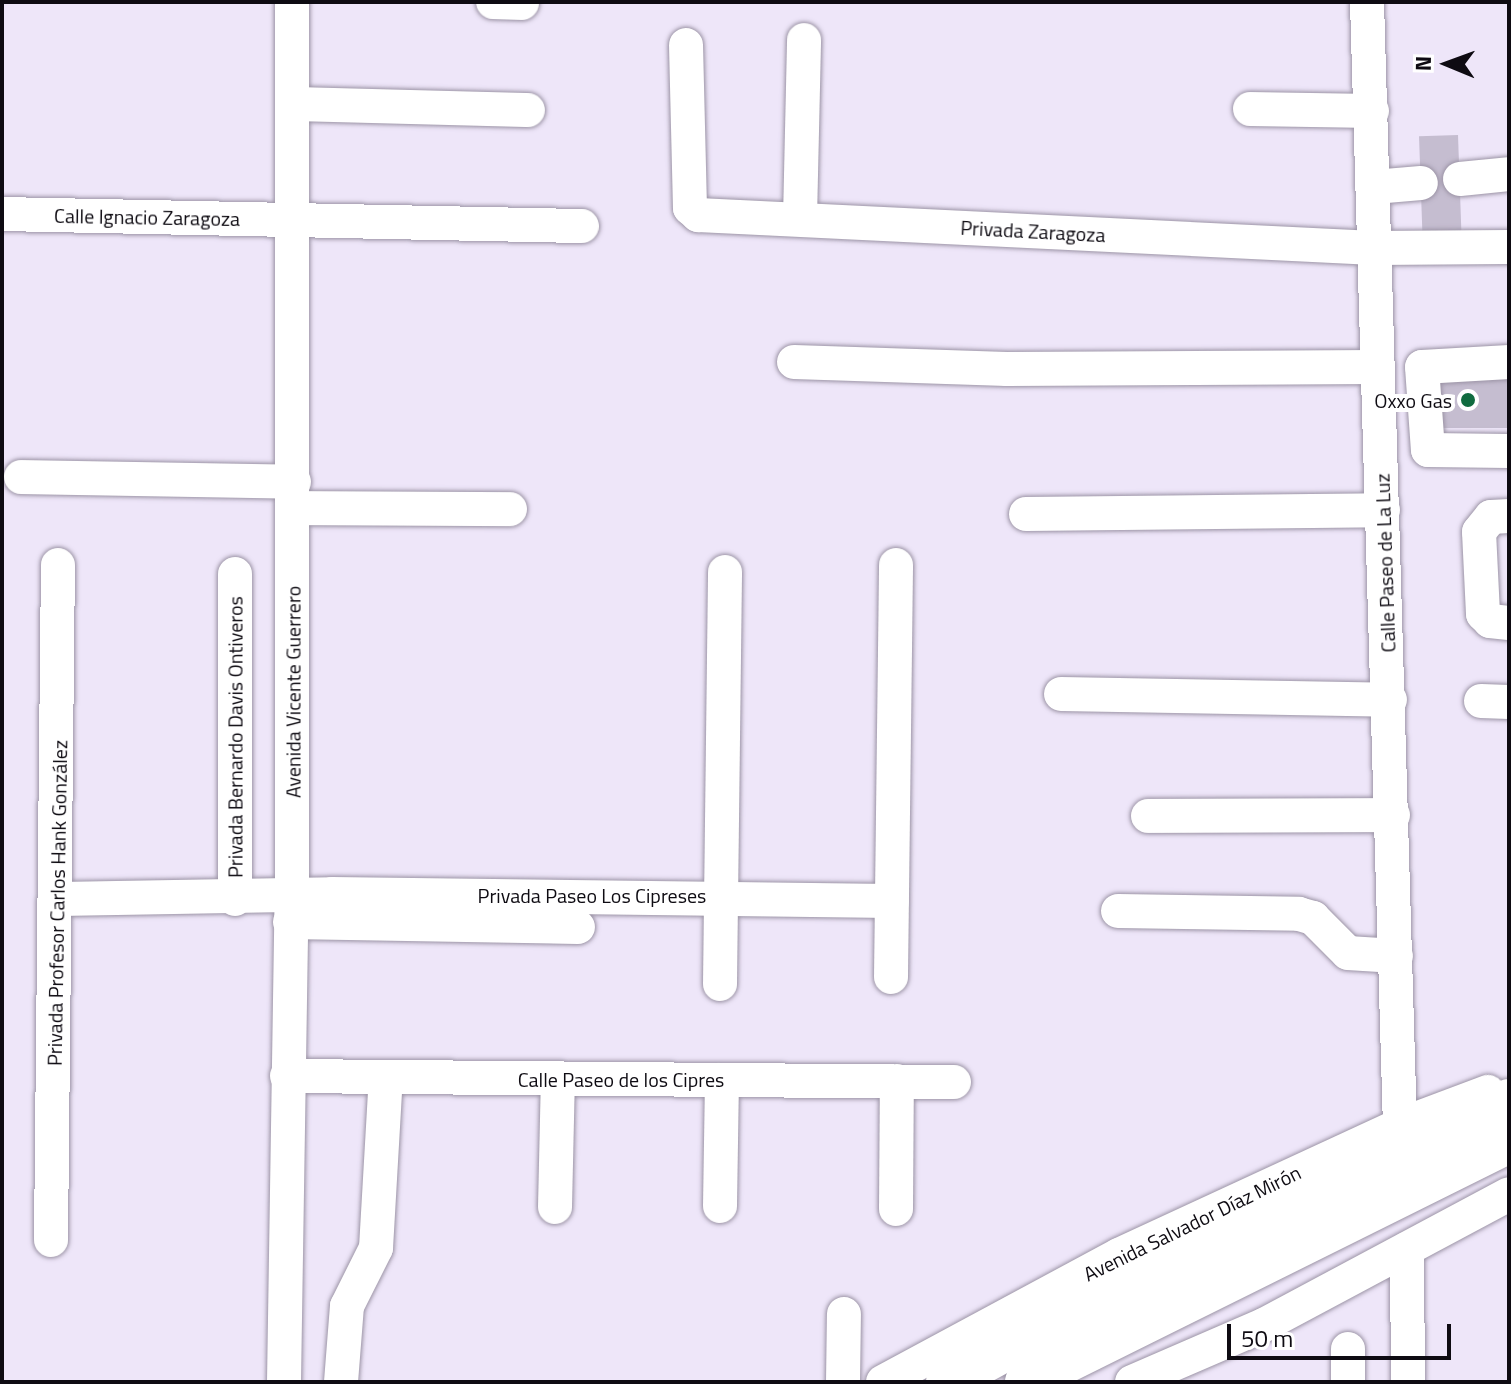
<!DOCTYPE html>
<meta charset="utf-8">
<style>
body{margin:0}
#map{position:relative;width:1511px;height:1384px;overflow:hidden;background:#eee6f9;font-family:"Titillium Web",sans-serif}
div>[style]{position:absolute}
.building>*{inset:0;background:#c5bdd0;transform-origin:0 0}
.roads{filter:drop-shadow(0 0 2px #9c94a6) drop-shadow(0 0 2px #9c94a6)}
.minor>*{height:34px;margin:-17px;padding:0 17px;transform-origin:17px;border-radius:17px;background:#fff}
.major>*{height:42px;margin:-21px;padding:0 21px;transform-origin:21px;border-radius:21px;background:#fff}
.dots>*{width:22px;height:22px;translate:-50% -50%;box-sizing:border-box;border:4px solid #fff;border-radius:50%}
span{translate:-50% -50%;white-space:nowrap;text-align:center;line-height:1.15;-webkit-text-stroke:8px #fff;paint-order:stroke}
.street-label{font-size:20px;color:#0e0b12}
.poi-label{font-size:20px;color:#0e0b12}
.right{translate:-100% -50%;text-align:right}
.frame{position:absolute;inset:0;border:4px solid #0e0b12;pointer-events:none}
.north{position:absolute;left:1407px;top:24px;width:80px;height:80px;-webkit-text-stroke:6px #fff;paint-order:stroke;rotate:271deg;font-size:22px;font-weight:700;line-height:32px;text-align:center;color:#0e0b12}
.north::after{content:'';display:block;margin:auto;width:28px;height:36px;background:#0e0b12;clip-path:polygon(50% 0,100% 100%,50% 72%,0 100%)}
.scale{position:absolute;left:1227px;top:1324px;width:224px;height:36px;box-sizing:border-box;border:4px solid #0e0b12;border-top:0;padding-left:10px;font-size:24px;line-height:28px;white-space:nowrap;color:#0e0b12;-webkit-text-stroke:6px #fff;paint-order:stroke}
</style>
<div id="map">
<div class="building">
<div style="left:1458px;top:135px;width:101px;height:39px;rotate:88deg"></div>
<div style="left:1509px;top:368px;width:60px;height:84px;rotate:90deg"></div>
</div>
<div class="roads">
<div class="minor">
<div style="left:493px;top:2px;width:29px;rotate:2deg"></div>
<div style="left:1367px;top:2px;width:1123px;rotate:88.32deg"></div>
<div style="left:686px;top:45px;width:163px;rotate:88.6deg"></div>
<div style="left:690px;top:208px;width:11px;rotate:41deg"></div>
<div style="left:698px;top:215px;width:677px;rotate:2.79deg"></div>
<div style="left:1374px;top:248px;width:135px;rotate:-0.4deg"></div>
<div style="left:293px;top:104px;width:235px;rotate:1.5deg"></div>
<div style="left:1250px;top:109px;width:122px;rotate:0.9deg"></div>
<div style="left:1460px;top:179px;width:49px;rotate:-5.8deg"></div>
<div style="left:1374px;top:187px;width:47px;rotate:-4.9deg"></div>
<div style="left:2px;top:214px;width:580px;rotate:1.19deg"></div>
<div style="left:800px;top:219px;width:179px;rotate:-88.7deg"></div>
<div style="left:794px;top:362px;width:213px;rotate:1.9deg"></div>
<div style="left:1007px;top:369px;width:371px;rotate:-0.3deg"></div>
<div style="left:1509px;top:362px;width:87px;rotate:176.7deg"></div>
<div style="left:1422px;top:367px;width:83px;rotate:85.9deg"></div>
<div style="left:1428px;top:450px;width:81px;rotate:0.7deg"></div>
<div style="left:21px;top:477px;width:273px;rotate:1deg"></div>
<div style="left:293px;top:508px;width:217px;rotate:0.3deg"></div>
<div style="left:1026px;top:514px;width:357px;rotate:-0.6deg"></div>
<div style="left:1509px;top:516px;width:18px;rotate:177deg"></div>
<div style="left:1491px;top:517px;width:19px;rotate:129deg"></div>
<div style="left:1479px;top:532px;width:82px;rotate:87.2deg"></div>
<div style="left:1483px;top:614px;width:10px;rotate:45deg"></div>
<div style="left:1490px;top:621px;width:19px;rotate:6deg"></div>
<div style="left:235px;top:574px;width:325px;rotate:90deg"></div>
<div style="left:1061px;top:694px;width:329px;rotate:1deg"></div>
<div style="left:1481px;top:701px;width:28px;rotate:2deg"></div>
<div style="left:1148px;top:816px;width:245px;rotate:-0.2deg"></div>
<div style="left:59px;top:899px;width:273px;rotate:-1deg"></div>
<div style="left:332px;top:894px;width:560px;rotate:0.72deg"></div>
<div style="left:1118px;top:911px;width:181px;rotate:0.9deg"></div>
<div style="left:1299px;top:914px;width:15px;rotate:16deg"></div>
<div style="left:1313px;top:918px;width:49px;rotate:45deg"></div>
<div style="left:1348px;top:953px;width:48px;rotate:3.6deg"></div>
<div style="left:290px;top:922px;width:288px;rotate:1deg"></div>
<div style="left:891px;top:977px;width:412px;rotate:-89.3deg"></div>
<div style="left:720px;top:984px;width:412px;rotate:-89.3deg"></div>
<div style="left:287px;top:1076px;width:667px;rotate:0.52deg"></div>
<div style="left:720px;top:1206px;width:126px;rotate:-89.1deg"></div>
<div style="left:555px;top:1207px;width:129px;rotate:-88.7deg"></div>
<div style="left:896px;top:1209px;width:128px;rotate:-89.6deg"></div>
<div style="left:51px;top:1240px;width:675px;rotate:-89.41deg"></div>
<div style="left:1407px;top:1249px;width:133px;rotate:89.6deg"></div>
<div style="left:284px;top:1382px;width:486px;rotate:-89.1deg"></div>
<div style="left:292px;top:896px;width:894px;rotate:-90deg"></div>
<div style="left:341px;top:1382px;width:76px;rotate:-85.5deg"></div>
<div style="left:347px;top:1306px;width:65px;rotate:-63.4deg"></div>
<div style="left:376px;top:1248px;width:171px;rotate:-86.7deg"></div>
<div style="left:843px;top:1382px;width:68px;rotate:-89.2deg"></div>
<div style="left:883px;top:1382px;width:268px;rotate:-28.3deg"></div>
<div style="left:1119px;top:1255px;width:310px;rotate:-24.8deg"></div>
<div style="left:1400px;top:1125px;width:94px;rotate:-20.6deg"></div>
<div style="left:1132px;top:1382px;width:144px;rotate:-23.4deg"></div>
<div style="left:1264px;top:1325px;width:278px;rotate:-28.1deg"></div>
<div style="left:1348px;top:1382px;width:33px;rotate:-90deg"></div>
</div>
<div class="major">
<div style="left:947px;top:1382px;width:123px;rotate:-28.6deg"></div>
<div style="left:1055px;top:1323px;width:506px;rotate:-26.16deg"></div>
<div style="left:1026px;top:1382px;width:539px;rotate:-26.42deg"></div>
</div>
</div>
<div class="dots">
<div style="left:1468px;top:400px;background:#106b3f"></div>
</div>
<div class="street-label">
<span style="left:147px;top:217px;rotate:1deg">Calle Ignacio Zaragoza</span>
<span style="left:1033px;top:231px;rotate:3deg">Privada Zaragoza</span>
<span style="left:1385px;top:563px;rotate:-92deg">Calle Paseo de La Luz</span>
<span style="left:293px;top:692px;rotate:-90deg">Avenida Vicente Guerrero</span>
<span style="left:235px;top:737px;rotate:-90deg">Privada Bernardo Davis Ontiveros</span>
<span style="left:592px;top:895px">Privada Paseo Los Cipreses</span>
<span style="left:57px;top:903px;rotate:-89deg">Privada Profesor Carlos Hank González</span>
<span style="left:621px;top:1079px">Calle Paseo de los Cipres</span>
<span style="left:1192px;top:1223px;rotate:-26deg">Avenida Salvador Díaz Mirón</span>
</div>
<div class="poi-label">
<span class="right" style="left:1452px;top:400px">Oxxo Gas</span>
</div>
<div class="frame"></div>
<div class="north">N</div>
<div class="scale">50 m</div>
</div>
